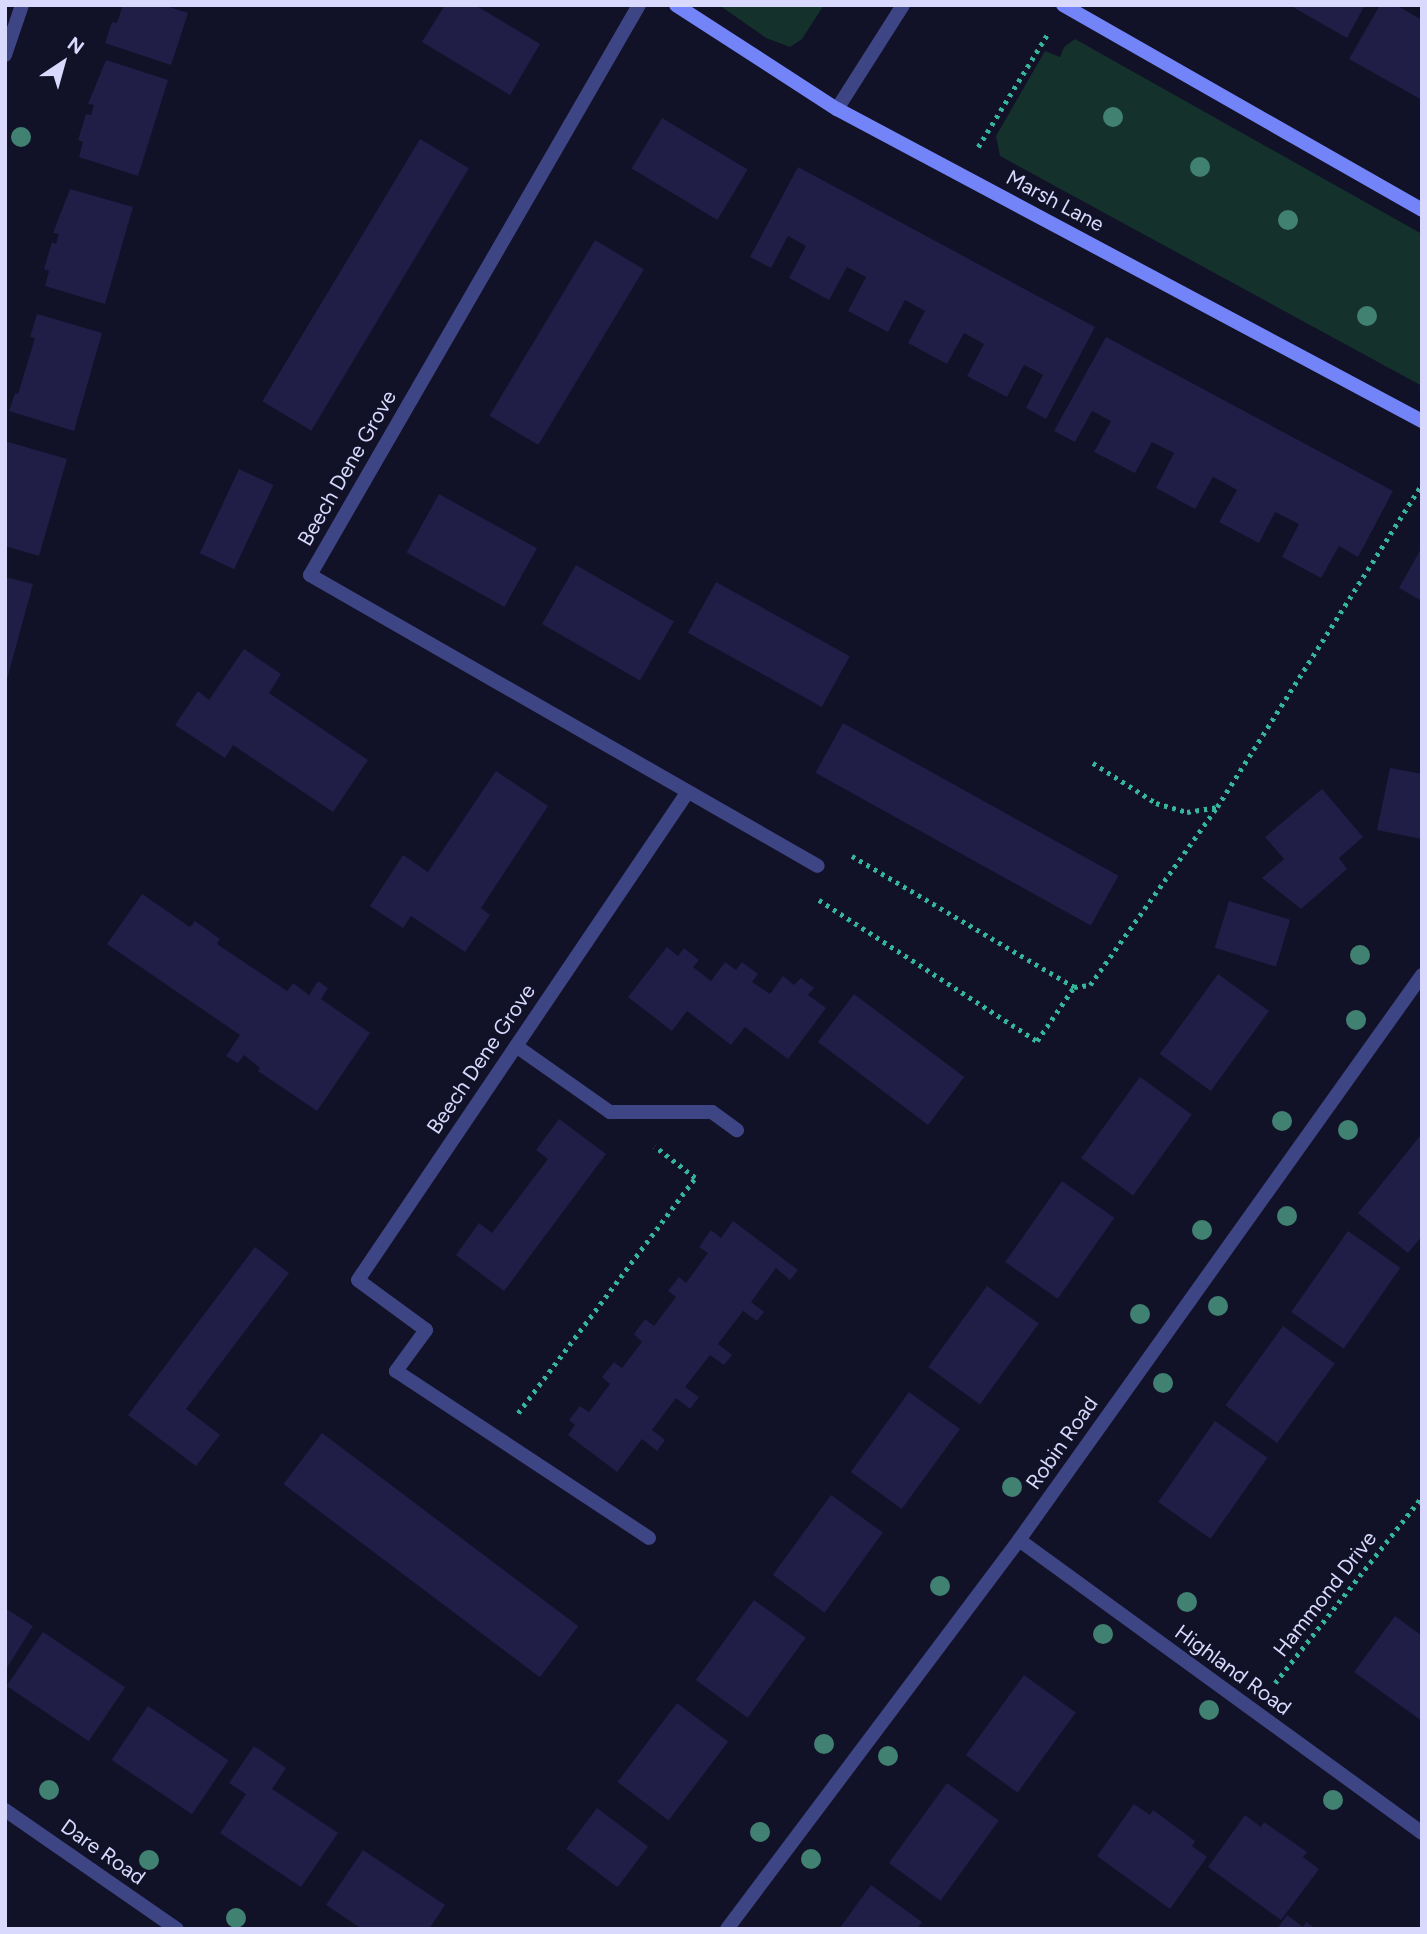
<!DOCTYPE html>
<style>
body{margin:0}
#map{position:relative;width:1427px;height:1934px;overflow:hidden;background:#111127;font-family:Figtree,sans-serif}
div>[style]{position:absolute}
.green>*{inset:0;background:#14312b}
.building>*{inset:0;background:#201d47;transform-origin:0 0}
.path>*{height:4.5px;margin-top:-2.25px;transform-origin:0;background:repeating-linear-gradient(90deg,#35b59a 0 3.5px,transparent 0 8.5px)}
.lane>*{height:14px;margin:-7px;padding:0 7px;transform-origin:7px;border-radius:7px;background:#3e4584}
.street>*{height:14px;margin:-7px;padding:0 7px;transform-origin:7px;border-radius:7px;background:#3e4584}
.secondary>*{height:14px;margin:-7px;padding:0 7px;transform-origin:7px;border-radius:7px;background:#7384f9}
.trees>*{width:20px;height:20px;margin:-10px;border-radius:50%;background:#408171}
span{translate:-50% -50%;white-space:nowrap;text-align:center;line-height:1.15;-webkit-text-stroke:5px #111127;paint-order:stroke}
.street-label{font-size:21px;color:#d8d9fd}
.frame{position:absolute;inset:0;border:7px solid #d8d9fd;pointer-events:none}
.north{position:absolute;left:28px;top:28px;width:70px;height:70px;-webkit-text-stroke:5px #111127;paint-order:stroke;rotate:36deg;font-size:19px;font-weight:700;line-height:28px;text-align:center;color:#d8d9fd}
.north::after{content:'';display:block;margin:auto;width:24px;height:32px;background:#d8d9fd;clip-path:polygon(50% 0,100% 100%,50% 72%,0 100%)}
</style>
<div id="map">
<div class="green">
<div style="clip-path:polygon(719px 5px,824px 5px,802px 39px,790px 47px,766px 38px)"></div>
<div style="clip-path:polygon(1075px 39px,1422px 234px,1422px 386px,1000px 156px,996px 136px,1045px 51px,1060px 57px,1064px 47px)"></div>
</div>
<div class="building">
<div style="clip-path:polygon(123px 5px,163px 5px,188px 13px,171px 65px,105px 43px,112px 22px,117px 23px)"></div>
<div style="clip-path:polygon(445px 5px,475px 5px,540px 44px,510px 95px,422px 42px)"></div>
<div style="clip-path:polygon(1289px 5px,1365px 5px,1347px 38px)"></div>
<div style="clip-path:polygon(1380px 5px,1396px 5px,1422px 20px,1422px 100px,1349px 59px)"></div>
<div style="clip-path:polygon(106px 60px,168px 80px,138px 176px,79px 157px,83px 142px,78px 140px,86px 114px,91px 115px,94px 105px,88px 104px)"></div>
<div style="left:662px;top:118px;width:100px;height:59px;rotate:31deg"></div>
<div style="left:420px;top:139px;width:57px;height:306px;rotate:31deg"></div>
<div style="clip-path:polygon(798px 167px,1095px 327px,1046px 419px,1026px 408px,1043px 375px,1034px 370px,1024px 365px,1007px 397px,967px 376px,984px 344px,964px 333px,947px 364px,908px 343px,925px 311px,905px 300px,888px 332px,848px 311px,866px 277px,847px 267px,829px 300px,789px 278px,806px 246px,788px 236px,771px 268px,750px 257px)"></div>
<div style="clip-path:polygon(70px 189px,133px 207px,105px 304px,45px 286px,49px 271px,44px 269px,52px 242px,56px 244px,59px 234px,53px 233px)"></div>
<div style="left:595px;top:240px;width:57px;height:205px;rotate:31deg"></div>
<div style="clip-path:polygon(37px 314px,102px 333px,74px 431px,9px 411px,15px 393px,18px 394px,35px 338px,30px 337px)"></div>
<div style="clip-path:polygon(1106px 337px,1393px 491px,1358px 557px,1339px 546px,1321px 578px,1282px 557px,1299px 524px,1275px 512px,1259px 543px,1219px 522px,1237px 490px,1223px 482px,1213px 477px,1195px 509px,1156px 488px,1174px 453px,1152px 442px,1135px 473px,1094px 452px,1111px 421px,1092px 411px,1075px 442px,1054px 431px)"></div>
<div style="clip-path:polygon(5px 441px,67px 459px,39px 556px,5px 546px)"></div>
<div style="left:239px;top:469px;width:38px;height:93px;rotate:25deg"></div>
<div style="left:439px;top:494px;width:112px;height:67px;rotate:29deg"></div>
<div style="clip-path:polygon(1422px 547px,1422px 601px,1399px 588px)"></div>
<div style="left:576px;top:565px;width:113px;height:68px;rotate:30deg"></div>
<div style="clip-path:polygon(5px 577px,33px 584px,6px 683px,5px 683px)"></div>
<div style="left:716px;top:582px;width:153px;height:58px;rotate:29deg"></div>
<div style="clip-path:polygon(244px 649px,281px 674px,269px 693px,368px 760px,333px 812px,233px 745px,225px 758px,175px 725px,198px 691px,209px 700px)"></div>
<div style="left:843px;top:723px;width:315px;height:57px;rotate:29deg"></div>
<div style="clip-path:polygon(1390px 768px,1422px 774px,1422px 839px,1377px 830px)"></div>
<div style="clip-path:polygon(496px 771px,548px 806px,481px 908px,490px 915px,465px 952px,411px 916px,403px 928px,370px 906px,403px 855px,428px 872px)"></div>
<div style="clip-path:polygon(1322px 789px,1363px 837px,1339px 858px,1347px 869px,1301px 909px,1262px 878px,1284px 859px,1265px 837px)"></div>
<div style="clip-path:polygon(142px 894px,190px 927px,195px 921px,220px 939px,217px 944px,287px 991px,293px 983px,309px 995px,318px 981px,328px 988px,321px 999px,370px 1033px,317px 1111px,258px 1071px,260px 1068px,244px 1055px,238px 1063px,226px 1056px,240px 1035px,107px 944px)"></div>
<div style="left:1229px;top:901px;width:64px;height:49px;rotate:17deg"></div>
<div style="clip-path:polygon(667px 947px,678px 956px,684px 948px,699px 960px,693px 967px,711px 981px,725px 962px,736px 970px,742px 962px,758px 974px,752px 982px,770px 994px,783px 976px,794px 985px,801px 978px,814px 988px,808px 995px,826px 1008px,788px 1059px,745px 1027px,731px 1045px,687px 1011px,672px 1031px,628px 997px)"></div>
<div style="left:1218px;top:974px;width:63px;height:99px;rotate:36deg"></div>
<div style="left:854px;top:994px;width:138px;height:60px;rotate:37deg"></div>
<div style="left:1140px;top:1077px;width:64px;height:100px;rotate:36deg"></div>
<div style="clip-path:polygon(559px 1119px,606px 1154px,504px 1291px,456px 1255px,479px 1223px,492px 1233px,548px 1159px,536px 1150px)"></div>
<div style="clip-path:polygon(1420px 1136px,1422px 1236px,1408px 1253px,1358px 1213px)"></div>
<div style="left:1062px;top:1181px;width:64px;height:99px;rotate:35deg"></div>
<div style="clip-path:polygon(733px 1221px,798px 1270px,790px 1280px,776px 1268px,751px 1302px,764px 1312px,757px 1321px,743px 1311px,718px 1344px,732px 1355px,724px 1365px,710px 1355px,685px 1387px,699px 1397px,690px 1409px,676px 1398px,652px 1430px,665px 1440px,657px 1451px,642px 1439px,617px 1472px,568px 1435px,575px 1425px,569px 1420px,580px 1406px,589px 1412px,610px 1384px,602px 1377px,614px 1362px,622px 1368px,642px 1342px,634px 1334px,645px 1319px,654px 1326px,676px 1297px,668px 1291px,679px 1277px,686px 1283px,708px 1253px,699px 1247px,711px 1230px,721px 1238px)"></div>
<div style="left:1348px;top:1231px;width:64px;height:99px;rotate:35deg"></div>
<div style="clip-path:polygon(255px 1247px,289px 1273px,186px 1409px,220px 1435px,196px 1466px,128px 1415px)"></div>
<div style="left:987px;top:1286px;width:64px;height:100px;rotate:36deg"></div>
<div style="left:1283px;top:1326px;width:64px;height:98px;rotate:36deg"></div>
<div style="left:909px;top:1392px;width:63px;height:99px;rotate:36deg"></div>
<div style="left:1215px;top:1421px;width:64px;height:99px;rotate:35deg"></div>
<div style="left:322px;top:1433px;width:321px;height:64px;rotate:37deg"></div>
<div style="left:831px;top:1495px;width:64px;height:99px;rotate:36deg"></div>
<div style="left:754px;top:1600px;width:64px;height:99px;rotate:36deg"></div>
<div style="clip-path:polygon(5px 1608px,33px 1626px,5px 1671px)"></div>
<div style="clip-path:polygon(1395px 1616px,1422px 1636px,1422px 1721px,1354px 1672px)"></div>
<div style="left:43px;top:1632px;width:99px;height:65px;rotate:34deg"></div>
<div style="left:1024px;top:1675px;width:64px;height:99px;rotate:36deg"></div>
<div style="left:677px;top:1703px;width:64px;height:99px;rotate:37deg"></div>
<div style="left:148px;top:1706px;width:97px;height:65px;rotate:34deg"></div>
<div style="clip-path:polygon(254px 1746px,286px 1768px,272px 1789px,338px 1833px,301px 1887px,220px 1833px,246px 1794px,229px 1783px)"></div>
<div style="left:947px;top:1783px;width:64px;height:99px;rotate:36deg"></div>
<div style="clip-path:polygon(1134px 1804px,1150px 1815px,1153px 1810px,1195px 1841px,1192px 1846px,1207px 1857px,1170px 1909px,1097px 1856px)"></div>
<div style="left:597px;top:1808px;width:64px;height:51px;rotate:37deg"></div>
<div style="clip-path:polygon(1245px 1815px,1261px 1827px,1264px 1822px,1307px 1852px,1303px 1857px,1319px 1869px,1281px 1920px,1208px 1867px)"></div>
<div style="clip-path:polygon(363px 1850px,445px 1905px,429px 1929px,362px 1929px,326px 1905px)"></div>
<div style="clip-path:polygon(871px 1885px,922px 1922px,917px 1929px,839px 1929px)"></div>
<div style="clip-path:polygon(1287px 1915px,1303px 1927px,1306px 1922px,1316px 1929px,1277px 1929px)"></div>
</div>
<div class="path">
<div style="left:978px;top:147px;width:132px;rotate:-58.4deg"></div>
<div style="left:1093px;top:763px;width:75px;rotate:32.4deg"></div>
<div style="left:1156px;top:803px;width:32px;rotate:16deg"></div>
<div style="left:1187px;top:812px;width:30px;rotate:-9deg"></div>
<div style="left:1217px;top:807px;width:383px;rotate:-57.6deg"></div>
<div style="left:852px;top:856px;width:258px;rotate:30.5deg"></div>
<div style="left:1074px;top:987px;width:16px;rotate:-7deg"></div>
<div style="left:1090px;top:985px;width:219px;rotate:-54.5deg"></div>
<div style="left:819px;top:900px;width:260px;rotate:32.9deg"></div>
<div style="left:1037px;top:1041px;width:65px;rotate:-55.6deg"></div>
<div style="left:518px;top:1413px;width:294px;rotate:-53deg"></div>
<div style="left:695px;top:1178px;width:51px;rotate:-142.2deg"></div>
<div style="left:1275px;top:1683px;width:237px;rotate:-51.7deg"></div>
</div>
<div class="lane">
<div style="left:837px;top:109px;width:123px;rotate:-57.6deg"></div>
<div style="left:516px;top:1046px;width:115px;rotate:35.1deg"></div>
<div style="left:610px;top:1112px;width:102px"></div>
<div style="left:712px;top:1112px;width:31px;rotate:36deg"></div>
<div style="left:426px;top:1330px;width:51px;rotate:126.2deg"></div>
<div style="left:396px;top:1371px;width:303px;rotate:33.4deg"></div>
</div>
<div class="street">
<div style="left:639px;top:5px;width:658px;rotate:119.99deg"></div>
<div style="left:310px;top:575px;width:585px;rotate:29.81deg"></div>
<div style="left:5px;top:55px;width:53px;rotate:-71.2deg"></div>
<div style="left:426px;top:1330px;width:84px;rotate:-143.7deg"></div>
<div style="left:358px;top:1280px;width:588px;rotate:-55.96deg"></div>
<div style="left:1019px;top:1540px;width:498px;rotate:36deg"></div>
<div style="left:5px;top:1810px;width:209px;rotate:34.7deg"></div>
<div style="left:727px;top:1929px;width:486px;rotate:-53.1deg"></div>
<div style="left:1019px;top:1540px;width:694px;rotate:-54.5deg"></div>
</div>
<div class="secondary">
<div style="left:676px;top:5px;width:192px;rotate:32.9deg"></div>
<div style="left:837px;top:109px;width:663px;rotate:28.07deg"></div>
<div style="left:1063px;top:5px;width:413px;rotate:29.7deg"></div>
</div>
<div class="trees">
<div style="left:1113px;top:117px"></div>
<div style="left:21px;top:137px"></div>
<div style="left:1200px;top:167px"></div>
<div style="left:1288px;top:220px"></div>
<div style="left:1367px;top:316px"></div>
<div style="left:1360px;top:955px"></div>
<div style="left:1356px;top:1020px"></div>
<div style="left:1282px;top:1121px"></div>
<div style="left:1348px;top:1130px"></div>
<div style="left:1287px;top:1216px"></div>
<div style="left:1202px;top:1230px"></div>
<div style="left:1218px;top:1306px"></div>
<div style="left:1140px;top:1314px"></div>
<div style="left:1163px;top:1383px"></div>
<div style="left:1012px;top:1487px"></div>
<div style="left:940px;top:1586px"></div>
<div style="left:1187px;top:1602px"></div>
<div style="left:1103px;top:1634px"></div>
<div style="left:1209px;top:1710px"></div>
<div style="left:824px;top:1744px"></div>
<div style="left:888px;top:1756px"></div>
<div style="left:49px;top:1790px"></div>
<div style="left:1333px;top:1800px"></div>
<div style="left:760px;top:1832px"></div>
<div style="left:811px;top:1859px"></div>
<div style="left:149px;top:1860px"></div>
<div style="left:236px;top:1918px"></div>
</div>
<div class="street-label">
<span style="left:1055px;top:201px;rotate:28deg">Marsh Lane</span>
<span style="left:347px;top:468px;rotate:-60deg">Beech Dene Grove</span>
<span style="left:481px;top:1059px;rotate:-56deg">Beech Dene Grove</span>
<span style="left:1062px;top:1443px;rotate:-55deg">Robin Road</span>
<span style="left:1325px;top:1594px;rotate:-52deg">Hammond Drive</span>
<span style="left:1233px;top:1670px;rotate:36deg">Highland Road</span>
<span style="left:103px;top:1852px;rotate:35deg">Dare Road</span>
</div>
<div class="frame"></div>
<div class="north">N</div>
</div>
